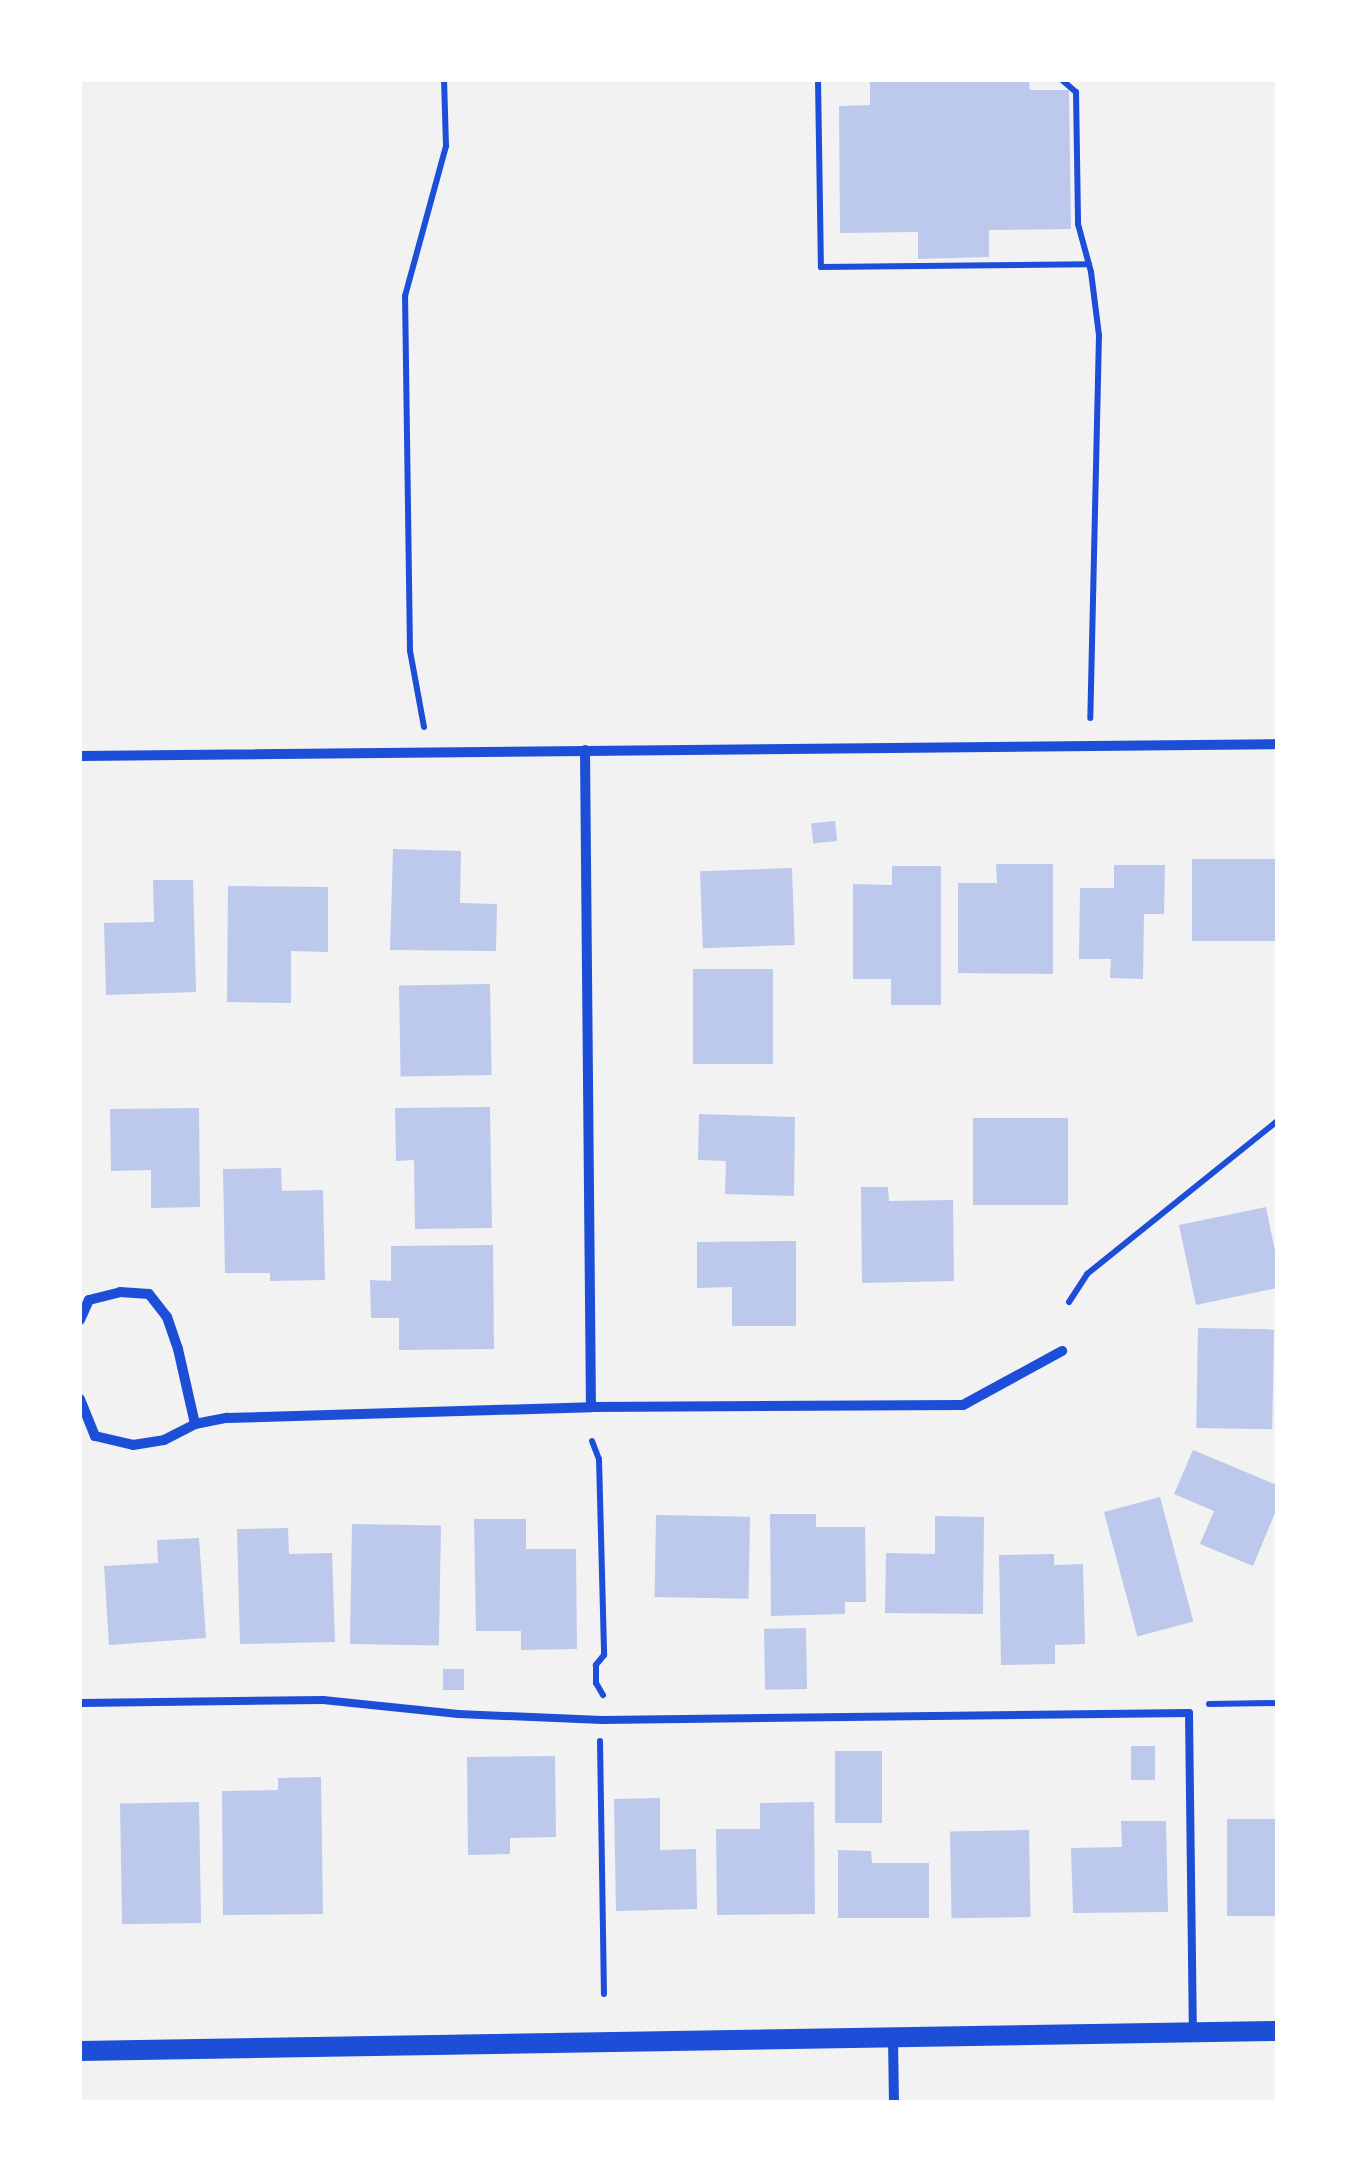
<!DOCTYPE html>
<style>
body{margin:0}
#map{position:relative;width:1357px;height:2182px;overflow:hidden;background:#f2f2f2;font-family:"DejaVu Sans",sans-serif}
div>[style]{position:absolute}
.building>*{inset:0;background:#bdc9ec;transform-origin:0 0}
.path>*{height:6px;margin:-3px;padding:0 3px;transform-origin:3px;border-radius:3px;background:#1d4ed8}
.service>*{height:8px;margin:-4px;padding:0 4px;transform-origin:4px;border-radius:4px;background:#1d4ed8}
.minor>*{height:10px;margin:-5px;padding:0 5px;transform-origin:5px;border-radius:5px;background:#1d4ed8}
.secondary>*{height:20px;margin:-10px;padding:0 10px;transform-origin:10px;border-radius:10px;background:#1d4ed8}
span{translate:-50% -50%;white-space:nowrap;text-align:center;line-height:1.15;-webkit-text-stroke:8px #fff;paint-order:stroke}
.frame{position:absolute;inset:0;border:82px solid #fff;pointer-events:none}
</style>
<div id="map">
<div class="building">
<div style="clip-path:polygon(870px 80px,1029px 80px,1030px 90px,1069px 90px,1071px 229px,989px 230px,989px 257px,918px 259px,918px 232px,840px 233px,839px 106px,870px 105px)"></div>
<div style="left:835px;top:821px;width:20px;height:24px;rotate:84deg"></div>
<div style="clip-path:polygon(393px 849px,461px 851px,460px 903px,497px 904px,496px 951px,390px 950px)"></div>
<div style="left:1277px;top:859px;width:82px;height:85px;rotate:90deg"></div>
<div style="clip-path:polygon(996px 864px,1053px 864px,1053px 974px,958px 973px,958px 883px,997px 883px)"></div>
<div style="clip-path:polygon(1114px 865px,1165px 865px,1164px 914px,1144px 914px,1143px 979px,1110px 978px,1111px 959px,1079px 959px,1080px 888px,1114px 888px)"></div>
<div style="clip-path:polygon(892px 866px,941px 866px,941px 1005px,891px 1005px,891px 979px,853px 979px,853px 884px,892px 885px)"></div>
<div style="left:792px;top:868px;width:77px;height:92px;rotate:88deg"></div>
<div style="clip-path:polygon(153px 880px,193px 880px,196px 992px,106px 995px,104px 923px,154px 922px)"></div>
<div style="clip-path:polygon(228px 886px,328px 887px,328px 952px,291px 951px,291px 1003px,227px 1002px)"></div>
<div style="left:693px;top:969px;width:80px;height:95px"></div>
<div style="left:490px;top:984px;width:91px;height:91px;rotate:89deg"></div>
<div style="clip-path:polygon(490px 1107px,492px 1228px,415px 1229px,414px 1160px,396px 1161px,395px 1108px)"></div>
<div style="clip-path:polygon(199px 1108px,200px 1207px,151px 1208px,151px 1170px,111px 1171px,110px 1109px)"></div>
<div style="clip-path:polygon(699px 1114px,795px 1117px,794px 1196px,725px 1194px,726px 1161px,698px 1160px)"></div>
<div style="left:973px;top:1118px;width:95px;height:87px"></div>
<div style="clip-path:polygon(281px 1168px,282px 1191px,323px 1190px,325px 1280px,270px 1281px,270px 1273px,225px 1273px,223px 1169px)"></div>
<div style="clip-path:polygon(861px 1187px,888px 1187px,889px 1201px,953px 1200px,954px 1281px,862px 1283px)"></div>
<div style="clip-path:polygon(1266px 1207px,1277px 1261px,1277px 1288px,1196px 1305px,1179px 1225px)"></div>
<div style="clip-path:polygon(796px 1241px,796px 1326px,732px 1326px,732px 1287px,697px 1288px,697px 1242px)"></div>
<div style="clip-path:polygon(493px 1245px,494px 1349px,399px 1350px,399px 1318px,371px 1318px,370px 1280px,391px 1281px,391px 1246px)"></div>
<div style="left:1198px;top:1328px;width:76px;height:100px;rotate:1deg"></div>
<div style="clip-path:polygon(1193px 1450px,1277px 1485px,1277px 1508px,1253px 1566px,1200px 1544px,1214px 1511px,1174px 1494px)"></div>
<div style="left:1160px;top:1497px;width:129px;height:58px;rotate:75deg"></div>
<div style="clip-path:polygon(770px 1514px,816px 1514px,816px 1527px,865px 1527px,866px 1602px,845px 1602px,845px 1614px,771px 1616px)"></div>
<div style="left:656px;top:1515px;width:94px;height:82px;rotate:1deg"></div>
<div style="clip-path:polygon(935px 1516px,984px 1517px,983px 1614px,885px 1613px,886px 1553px,935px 1554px)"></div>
<div style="clip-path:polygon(474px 1519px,526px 1519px,526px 1549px,576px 1549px,577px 1649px,521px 1650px,521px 1631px,476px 1631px)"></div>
<div style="left:352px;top:1524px;width:89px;height:120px;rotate:1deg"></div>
<div style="clip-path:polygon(288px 1528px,289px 1554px,332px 1553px,335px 1642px,240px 1644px,237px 1529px)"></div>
<div style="clip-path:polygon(199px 1538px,206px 1638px,109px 1645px,104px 1566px,158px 1563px,157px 1540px)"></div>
<div style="clip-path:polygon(1054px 1554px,1054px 1565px,1083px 1564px,1085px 1644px,1055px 1645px,1055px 1664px,1001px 1665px,999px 1555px)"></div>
<div style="left:806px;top:1628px;width:61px;height:42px;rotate:89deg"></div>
<div style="left:443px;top:1669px;width:21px;height:21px"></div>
<div style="left:1131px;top:1746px;width:24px;height:34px"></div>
<div style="left:835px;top:1751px;width:47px;height:72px"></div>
<div style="clip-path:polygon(555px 1756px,556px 1837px,510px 1838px,510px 1854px,468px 1855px,467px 1757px)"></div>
<div style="clip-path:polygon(321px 1777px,323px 1914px,223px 1915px,222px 1791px,278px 1790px,278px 1778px)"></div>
<div style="clip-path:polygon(660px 1798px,660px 1850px,696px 1849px,697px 1909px,616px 1911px,614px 1799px)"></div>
<div style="left:199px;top:1802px;width:121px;height:79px;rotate:89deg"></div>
<div style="clip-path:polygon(814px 1802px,815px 1914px,717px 1915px,716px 1829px,760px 1829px,760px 1803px)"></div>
<div style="left:1227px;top:1819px;width:50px;height:97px"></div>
<div style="clip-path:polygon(1121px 1821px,1166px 1821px,1168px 1912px,1073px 1913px,1071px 1848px,1122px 1847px)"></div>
<div style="left:1029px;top:1830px;width:87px;height:79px;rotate:89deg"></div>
<div style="clip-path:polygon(838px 1850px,871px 1851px,872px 1863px,929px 1863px,929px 1918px,838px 1918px)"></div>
</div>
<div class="path">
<div style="left:818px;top:80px;width:187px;rotate:89.1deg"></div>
<div style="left:821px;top:267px;width:268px;rotate:-0.6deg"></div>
<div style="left:1062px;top:80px;width:18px;rotate:41deg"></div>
<div style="left:1076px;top:92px;width:132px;rotate:89.1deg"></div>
<div style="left:1078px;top:224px;width:50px;rotate:74.8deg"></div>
<div style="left:1091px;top:272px;width:64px;rotate:82.8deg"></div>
<div style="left:1099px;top:335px;width:383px;rotate:91.3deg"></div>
<div style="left:424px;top:727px;width:77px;rotate:-100.4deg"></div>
<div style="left:410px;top:651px;width:355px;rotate:-90.8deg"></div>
<div style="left:405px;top:296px;width:156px;rotate:-74.7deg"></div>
<div style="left:446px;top:146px;width:66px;rotate:-91.7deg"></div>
<div style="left:1069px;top:1302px;width:33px;rotate:-57deg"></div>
<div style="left:1087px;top:1274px;width:244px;rotate:-38.8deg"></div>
<div style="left:592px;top:1441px;width:19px;rotate:69deg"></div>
<div style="left:599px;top:1459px;width:196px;rotate:88.5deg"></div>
<div style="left:604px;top:1655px;width:13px;rotate:129deg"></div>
<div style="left:596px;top:1665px;width:18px;rotate:90deg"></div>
<div style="left:596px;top:1683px;width:14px;rotate:60deg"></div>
<div style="left:1209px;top:1704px;width:68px;rotate:-0.8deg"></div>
<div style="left:600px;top:1741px;width:253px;rotate:89.1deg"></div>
</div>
<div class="service">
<div style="left:80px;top:1703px;width:243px;rotate:-0.7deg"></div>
<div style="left:323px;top:1700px;width:136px;rotate:5.9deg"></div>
<div style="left:458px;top:1714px;width:144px;rotate:2.4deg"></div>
<div style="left:602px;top:1720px;width:587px;rotate:-0.68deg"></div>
<div style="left:1189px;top:1713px;width:315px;rotate:89.3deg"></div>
</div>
<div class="minor">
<div style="left:585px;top:750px;width:657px;rotate:89.48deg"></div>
<div style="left:80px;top:756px;width:1197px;rotate:-0.57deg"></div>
<div style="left:80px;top:1320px;width:22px;rotate:-66deg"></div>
<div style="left:89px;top:1300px;width:32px;rotate:-14deg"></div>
<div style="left:120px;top:1292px;width:29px;rotate:4deg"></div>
<div style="left:149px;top:1294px;width:29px;rotate:52deg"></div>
<div style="left:167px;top:1317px;width:34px;rotate:71deg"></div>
<div style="left:178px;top:1349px;width:77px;rotate:77.2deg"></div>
<div style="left:80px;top:1399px;width:40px;rotate:68deg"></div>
<div style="left:95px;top:1436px;width:39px;rotate:13deg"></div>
<div style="left:133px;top:1445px;width:31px;rotate:-9deg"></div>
<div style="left:164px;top:1440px;width:35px;rotate:-27deg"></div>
<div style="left:195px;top:1424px;width:33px;rotate:-11deg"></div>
<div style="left:227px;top:1418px;width:364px;rotate:-1.7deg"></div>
<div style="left:591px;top:1407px;width:372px;rotate:-0.3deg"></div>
<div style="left:963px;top:1405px;width:113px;rotate:-28.6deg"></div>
<div style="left:893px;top:2039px;width:63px;rotate:89.1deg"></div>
</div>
<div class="secondary">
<div style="left:80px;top:2051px;width:1197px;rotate:-0.96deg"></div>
</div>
<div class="frame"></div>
</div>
